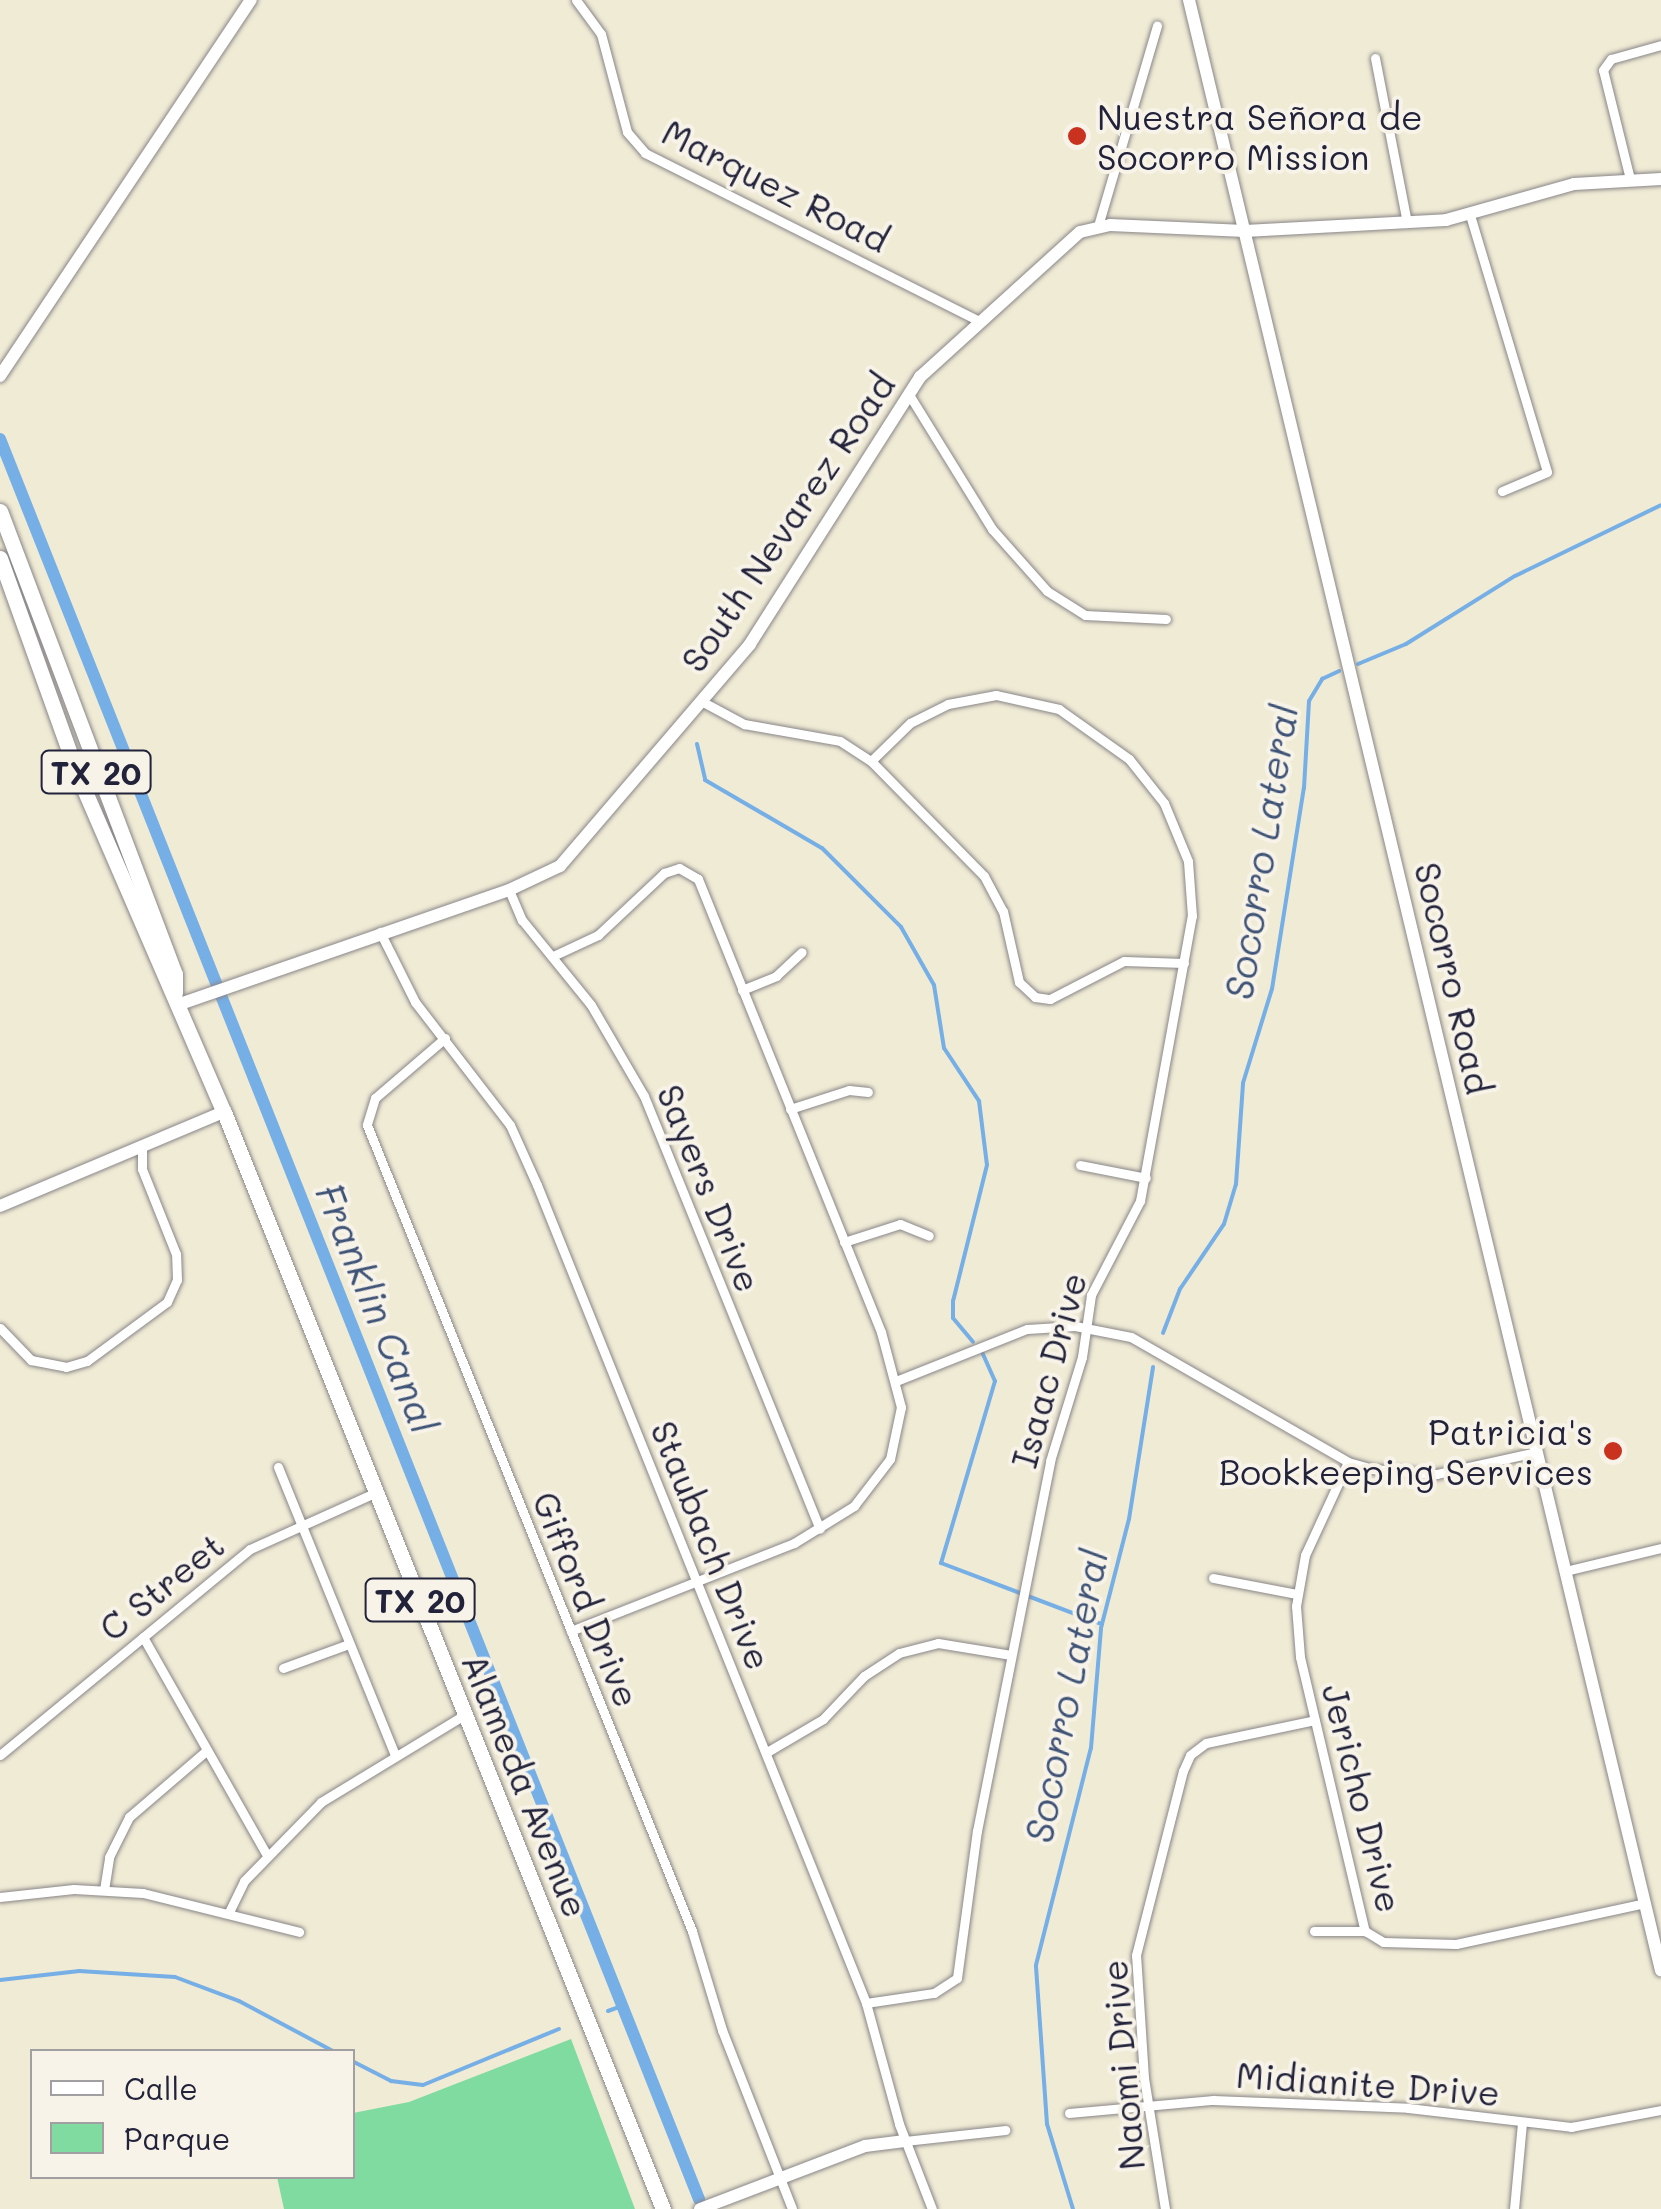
<!DOCTYPE html>
<meta charset="utf-8">
<style>
body{margin:0}
#map{position:relative;width:1661px;height:2209px;overflow:hidden;background:#f0ebd5;font-family:Mali,sans-serif}
div>[style]{position:absolute}
.green>*{inset:0;background:#80dba1}
.stream>*{height:4px;margin:-2px;padding:0 2px;transform-origin:2px;border-radius:2px;background:#76aee6}
.canal>*{height:12px;margin:-6px;padding:0 6px;transform-origin:6px;border-radius:6px;background:#76aee6}
.roads{filter:drop-shadow(0 0 2px #898688) drop-shadow(0 0 2px #898688)}
.street>*{height:9px;margin:-4.5px;padding:0 4.5px;transform-origin:4.5px;border-radius:4.5px;background:#fff}
.secondary>*{height:12px;margin:-6px;padding:0 6px;transform-origin:6px;border-radius:6px;background:#fff}
.primary>*{height:15px;margin:-7.5px;padding:0 7.5px;transform-origin:7.5px;border-radius:7.5px;background:#fff}
.dots>*{width:28px;height:28px;translate:-50% -50%;box-sizing:border-box;border:5px solid #f7f3e8;border-radius:50%}
span{translate:-50% -50%;white-space:nowrap;text-align:center;line-height:1.15;-webkit-text-stroke:8px #f7f3e8;paint-order:stroke}
.shield-label span{padding:2px 8px;background:#f7f3e8;border:2px solid;border-radius:8px;-webkit-text-stroke-width:0}
.shield-label{font-size:32px;color:#22223b;font-weight:700}
.poi-label{font-size:35px;color:#22223b}
.left{translate:0 -50%;text-align:left}
.right{translate:-100% -50%;text-align:right}
.street-label{font-size:35px;color:#22223b}
.water-label{font-size:38px;color:#3f5377;font-style:italic}
.legend{position:absolute;left:30px;top:2049px;width:325px;height:130px;box-sizing:border-box;background:#f7f3e8;border:2px solid #a29fa3;margin:0;padding:12px 18px;list-style:none;font-size:30px;color:#22223b}
.legend li{display:flex;align-items:center;gap:20px;height:50px}
.legend b{width:50px;border:2px solid #a29fa3}
</style>
<div id="map">
<div class="green">
<div style="clip-path:polygon(571px 2039px,635px 2209px,284px 2209px,277px 2177px,352px 2176px,353px 2113px,409px 2102px)"></div>
</div>
<div class="stream">
<div style="left:1358px;top:664px;width:52px;rotate:-22.6deg"></div>
<div style="left:1406px;top:644px;width:128px;rotate:-32deg"></div>
<div style="left:1515px;top:576px;width:162px;rotate:-25.9deg"></div>
<div style="left:697px;top:744px;width:37px;rotate:77deg"></div>
<div style="left:705px;top:780px;width:135px;rotate:30.2deg"></div>
<div style="left:822px;top:848px;width:112px;rotate:45deg"></div>
<div style="left:901px;top:927px;width:67px;rotate:60.4deg"></div>
<div style="left:934px;top:985px;width:64px;rotate:81deg"></div>
<div style="left:944px;top:1048px;width:64px;rotate:56.6deg"></div>
<div style="left:979px;top:1101px;width:64px;rotate:82.9deg"></div>
<div style="left:987px;top:1165px;width:140px;rotate:104deg"></div>
<div style="left:953px;top:1301px;width:17px;rotate:90deg"></div>
<div style="left:953px;top:1318px;width:31px;rotate:50deg"></div>
<div style="left:1163px;top:1333px;width:47px;rotate:-68.9deg"></div>
<div style="left:1180px;top:1289px;width:78px;rotate:-55.9deg"></div>
<div style="left:1224px;top:1224px;width:42px;rotate:-73.3deg"></div>
<div style="left:1236px;top:1184px;width:101px;rotate:-86deg"></div>
<div style="left:1243px;top:1083px;width:98px;rotate:-72.9deg"></div>
<div style="left:1272px;top:989px;width:204px;rotate:-81deg"></div>
<div style="left:1304px;top:788px;width:87px;rotate:-86.7deg"></div>
<div style="left:1309px;top:701px;width:26px;rotate:-59deg"></div>
<div style="left:1322px;top:679px;width:19px;rotate:-25deg"></div>
<div style="left:982px;top:1352px;width:32px;rotate:66deg"></div>
<div style="left:995px;top:1381px;width:190px;rotate:106.5deg"></div>
<div style="left:941px;top:1563px;width:172px;rotate:20.8deg"></div>
<div style="left:0;top:1980px;width:80px;rotate:-6.5deg"></div>
<div style="left:79px;top:1971px;width:96px;rotate:3.6deg"></div>
<div style="left:175px;top:1977px;width:68px;rotate:20.6deg"></div>
<div style="left:239px;top:2001px;width:109px;rotate:28deg"></div>
<div style="left:608px;top:2011px;width:15px;rotate:-20deg"></div>
<div style="left:352px;top:2061px;width:44px;rotate:27.1deg"></div>
<div style="left:391px;top:2081px;width:32px;rotate:7deg"></div>
<div style="left:423px;top:2085px;width:147px;rotate:-22.4deg"></div>
<div style="left:1073px;top:2209px;width:89px;rotate:-107deg"></div>
<div style="left:1047px;top:2124px;width:159px;rotate:-94deg"></div>
<div style="left:1036px;top:1965px;width:224px;rotate:-75.8deg"></div>
<div style="left:1091px;top:1748px;width:120px;rotate:-85.2deg"></div>
<div style="left:1101px;top:1628px;width:113px;rotate:-75.6deg"></div>
<div style="left:1129px;top:1519px;width:154px;rotate:-81deg"></div>
</div>
<div class="canal">
<div style="left:0;top:439px;width:1894px;rotate:68.34deg"></div>
</div>
<div class="roads">
<div class="street">
<div style="left:576px;top:0;width:42px;rotate:53.7deg"></div>
<div style="left:601px;top:34px;width:101px;rotate:75.1deg"></div>
<div style="left:627px;top:132px;width:28px;rotate:49deg"></div>
<div style="left:645px;top:153px;width:374px;rotate:26.7deg"></div>
<div style="left:1375px;top:58px;width:168px;rotate:79deg"></div>
<div style="left:1630px;top:179px;width:112px;rotate:-103.9deg"></div>
<div style="left:1603px;top:70px;width:14px;rotate:-54deg"></div>
<div style="left:1611px;top:59px;width:52px;rotate:-15.6deg"></div>
<div style="left:1470px;top:215px;width:268px;rotate:73.3deg"></div>
<div style="left:1547px;top:472px;width:49px;rotate:157.1deg"></div>
<div style="left:1098px;top:226px;width:209px;rotate:-73.6deg"></div>
<div style="left:908px;top:393px;width:160px;rotate:58.3deg"></div>
<div style="left:992px;top:529px;width:83px;rotate:48.4deg"></div>
<div style="left:1047px;top:591px;width:45px;rotate:32.3deg"></div>
<div style="left:1085px;top:615px;width:81px;rotate:2.8deg"></div>
<div style="left:703px;top:702px;width:47px;rotate:28.2deg"></div>
<div style="left:744px;top:724px;width:97px;rotate:10deg"></div>
<div style="left:840px;top:741px;width:37px;rotate:33deg"></div>
<div style="left:871px;top:761px;width:161px;rotate:45.5deg"></div>
<div style="left:984px;top:876px;width:40px;rotate:62deg"></div>
<div style="left:1003px;top:911px;width:73px;rotate:77.3deg"></div>
<div style="left:1019px;top:982px;width:22px;rotate:43deg"></div>
<div style="left:1035px;top:997px;width:15px;rotate:8deg"></div>
<div style="left:1050px;top:999px;width:83px;rotate:-27.2deg"></div>
<div style="left:1124px;top:961px;width:60px;rotate:1.9deg"></div>
<div style="left:509px;top:890px;width:33px;rotate:67deg"></div>
<div style="left:522px;top:920px;width:109px;rotate:50.9deg"></div>
<div style="left:591px;top:1005px;width:105px;rotate:59.8deg"></div>
<div style="left:644px;top:1096px;width:467px;rotate:67.9deg"></div>
<div style="left:380px;top:932px;width:78px;rotate:63.4deg"></div>
<div style="left:415px;top:1002px;width:155px;rotate:52.3deg"></div>
<div style="left:510px;top:1125px;width:66px;rotate:65.8deg"></div>
<div style="left:537px;top:1185px;width:882px;rotate:68.09deg"></div>
<div style="left:866px;top:2003px;width:125px;rotate:74.7deg"></div>
<div style="left:899px;top:2124px;width:91px;rotate:68.8deg"></div>
<div style="left:553px;top:956px;width:50px;rotate:-25deg"></div>
<div style="left:598px;top:935px;width:91px;rotate:-43.2deg"></div>
<div style="left:664px;top:873px;width:16px;rotate:-18deg"></div>
<div style="left:679px;top:868px;width:22px;rotate:30deg"></div>
<div style="left:698px;top:879px;width:489px;rotate:68deg"></div>
<div style="left:881px;top:1332px;width:78px;rotate:75.1deg"></div>
<div style="left:901px;top:1407px;width:53px;rotate:101.9deg"></div>
<div style="left:890px;top:1459px;width:59px;rotate:127.5deg"></div>
<div style="left:854px;top:1506px;width:70px;rotate:148.3deg"></div>
<div style="left:794px;top:1543px;width:240px;rotate:158.5deg"></div>
<div style="left:742px;top:990px;width:37px;rotate:-22deg"></div>
<div style="left:776px;top:976px;width:35px;rotate:-43deg"></div>
<div style="left:445px;top:1038px;width:92px;rotate:139.4deg"></div>
<div style="left:375px;top:1098px;width:28px;rotate:107deg"></div>
<div style="left:367px;top:1125px;width:869px;rotate:68.04deg"></div>
<div style="left:692px;top:1931px;width:103px;rotate:73.1deg"></div>
<div style="left:722px;top:2030px;width:192px;rotate:68.6deg"></div>
<div style="left:790px;top:1109px;width:62px;rotate:-17.9deg"></div>
<div style="left:849px;top:1090px;width:19px;rotate:6deg"></div>
<div style="left:1080px;top:1165px;width:67px;rotate:11.1deg"></div>
<div style="left:844px;top:1242px;width:59px;rotate:-17.8deg"></div>
<div style="left:900px;top:1224px;width:31px;rotate:22deg"></div>
<div style="left:0;top:1328px;width:45px;rotate:45.9deg"></div>
<div style="left:31px;top:1360px;width:36px;rotate:11deg"></div>
<div style="left:66px;top:1367px;width:22px;rotate:-16deg"></div>
<div style="left:87px;top:1361px;width:99px;rotate:-36.4deg"></div>
<div style="left:167px;top:1302px;width:24px;rotate:-66deg"></div>
<div style="left:177px;top:1280px;width:26px;rotate:-92deg"></div>
<div style="left:176px;top:1254px;width:92px;rotate:-111.8deg"></div>
<div style="left:142px;top:1169px;width:22px;rotate:-90deg"></div>
<div style="left:896px;top:1381px;width:141px;rotate:-21.7deg"></div>
<div style="left:1027px;top:1329px;width:48px;rotate:-3.6deg"></div>
<div style="left:1075px;top:1326px;width:57px;rotate:11.1deg"></div>
<div style="left:1131px;top:1337px;width:250px;rotate:29.9deg"></div>
<div style="left:1348px;top:1462px;width:25px;rotate:16deg"></div>
<div style="left:1372px;top:1469px;width:65px;rotate:4.4deg"></div>
<div style="left:1437px;top:1474px;width:101px;rotate:-12.5deg"></div>
<div style="left:1348px;top:1462px;width:102px;rotate:114.8deg"></div>
<div style="left:1305px;top:1555px;width:52px;rotate:100deg"></div>
<div style="left:1296px;top:1606px;width:51px;rotate:85.5deg"></div>
<div style="left:1300px;top:1657px;width:282px;rotate:76.7deg"></div>
<div style="left:1365px;top:1931px;width:21px;rotate:31deg"></div>
<div style="left:1383px;top:1942px;width:73px;rotate:1.6deg"></div>
<div style="left:1456px;top:1944px;width:193px;rotate:-12.2deg"></div>
<div style="left:278px;top:1467px;width:309px;rotate:67.9deg"></div>
<div style="left:1565px;top:1571px;width:99px;rotate:-13.5deg"></div>
<div style="left:1213px;top:1578px;width:86px;rotate:10.8deg"></div>
<div style="left:143px;top:1637px;width:251px;rotate:60.4deg"></div>
<div style="left:283px;top:1668px;width:70px;rotate:-20deg"></div>
<div style="left:767px;top:1752px;width:65px;rotate:-30.5deg"></div>
<div style="left:823px;top:1719px;width:59px;rotate:-46.4deg"></div>
<div style="left:864px;top:1676px;width:42px;rotate:-33.3deg"></div>
<div style="left:899px;top:1653px;width:40px;rotate:-14.4deg"></div>
<div style="left:938px;top:1643px;width:74px;rotate:9.3deg"></div>
<div style="left:0;top:1755px;width:324px;rotate:-39.5deg"></div>
<div style="left:250px;top:1549px;width:139px;rotate:-24.2deg"></div>
<div style="left:104px;top:1890px;width:33px;rotate:-81deg"></div>
<div style="left:109px;top:1857px;width:45px;rotate:-63.4deg"></div>
<div style="left:129px;top:1817px;width:101px;rotate:-40.6deg"></div>
<div style="left:0;top:1897px;width:74px;rotate:-6.2deg"></div>
<div style="left:74px;top:1889px;width:69px;rotate:3.3deg"></div>
<div style="left:143px;top:1893px;width:161px;rotate:14deg"></div>
<div style="left:230px;top:1910px;width:32px;rotate:-64deg"></div>
<div style="left:244px;top:1881px;width:110px;rotate:-45.7deg"></div>
<div style="left:321px;top:1802px;width:170px;rotate:-31.3deg"></div>
<div style="left:1314px;top:1931px;width:51px"></div>
<div style="left:866px;top:2003px;width:69px;rotate:-8.4deg"></div>
<div style="left:934px;top:1993px;width:27px;rotate:-33deg"></div>
<div style="left:957px;top:1978px;width:148px;rotate:-82.3deg"></div>
<div style="left:977px;top:1831px;width:377px;rotate:-78.8deg"></div>
<div style="left:1050px;top:1461px;width:109px;rotate:-72.9deg"></div>
<div style="left:1082px;top:1357px;width:63px;rotate:-81.7deg"></div>
<div style="left:1091px;top:1295px;width:106px;rotate:-62.5deg"></div>
<div style="left:1140px;top:1201px;width:290px;rotate:-79.7deg"></div>
<div style="left:1192px;top:916px;width:55px;rotate:-94.2deg"></div>
<div style="left:1188px;top:861px;width:63px;rotate:-112.5deg"></div>
<div style="left:1164px;top:803px;width:56px;rotate:-128.5deg"></div>
<div style="left:1129px;top:759px;width:86px;rotate:-144.5deg"></div>
<div style="left:1059px;top:709px;width:65px;rotate:-167.5deg"></div>
<div style="left:996px;top:695px;width:49px;rotate:169.4deg"></div>
<div style="left:948px;top:704px;width:42px;rotate:153.4deg"></div>
<div style="left:910px;top:723px;width:54px;rotate:135.7deg"></div>
<div style="left:1069px;top:2113px;width:145px;rotate:-5.2deg"></div>
<div style="left:1213px;top:2100px;width:195px;rotate:2.3deg"></div>
<div style="left:1408px;top:2108px;width:164px;rotate:6.6deg"></div>
<div style="left:1571px;top:2127px;width:92px;rotate:-10.7deg"></div>
<div style="left:905px;top:2141px;width:101px;rotate:-6.3deg"></div>
<div style="left:1165px;top:2209px;width:133px;rotate:-99.1deg"></div>
<div style="left:1144px;top:2078px;width:123px;rotate:-93.7deg"></div>
<div style="left:1136px;top:1955px;width:190px;rotate:-75.7deg"></div>
<div style="left:1183px;top:1771px;width:17px;rotate:-66deg"></div>
<div style="left:1190px;top:1755px;width:20px;rotate:-37deg"></div>
<div style="left:1206px;top:1743px;width:111px;rotate:-11.9deg"></div>
<div style="left:1514px;top:2209px;width:86px;rotate:-84.7deg"></div>
</div>
<div class="secondary">
<div style="left:1189px;top:0;width:2026px;rotate:76.53deg"></div>
<div style="left:0;top:376px;width:452px;rotate:-56.3deg"></div>
<div style="left:180px;top:1004px;width:348px;rotate:-19.1deg"></div>
<div style="left:509px;top:890px;width:56px;rotate:-25.2deg"></div>
<div style="left:560px;top:866px;width:292px;rotate:-49.4deg"></div>
<div style="left:750px;top:644px;width:317px;rotate:-57.5deg"></div>
<div style="left:920px;top:377px;width:216px;rotate:-42.2deg"></div>
<div style="left:1080px;top:232px;width:31px;rotate:-13deg"></div>
<div style="left:1110px;top:225px;width:135px;rotate:2.5deg"></div>
<div style="left:1245px;top:231px;width:201px;rotate:-3.1deg"></div>
<div style="left:1446px;top:220px;width:133px;rotate:-15.7deg"></div>
<div style="left:1574px;top:184px;width:87px;rotate:-3.3deg"></div>
<div style="left:0;top:1206px;width:243px;rotate:-22.8deg"></div>
<div style="left:700px;top:2209px;width:177px;rotate:-20.9deg"></div>
<div style="left:865px;top:2146px;width:40px;rotate:-7.1deg"></div>
</div>
<div class="primary">
<div style="left:0;top:511px;width:495px;rotate:69.3deg"></div>
<div style="left:175px;top:974px;width:19px;rotate:90deg"></div>
<div style="left:0;top:558px;width:228px;rotate:70.3deg"></div>
<div style="left:77px;top:773px;width:369px;rotate:66.6deg"></div>
<div style="left:224px;top:1112px;width:1182px;rotate:68.19deg"></div>
</div>
</div>
<div class="dots">
<div style="left:1077px;top:136px;background:#c8321e"></div>
<div style="left:1613px;top:1451px;background:#c8321e"></div>
</div>
<div class="shield-label">
<span style="left:96px;top:772px">TX 20</span>
<span style="left:420px;top:1600px">TX 20</span>
</div>
<div class="poi-label">
<span class="left" style="left:1097px;top:136px">Nuestra Señora de<br>Socorro Mission</span>
<span class="right" style="left:1593px;top:1451px">Patricia's<br>Bookkeeping Services</span>
</div>
<div class="street-label">
<span style="left:776px;top:185px;rotate:27deg">Marquez Road</span>
<span style="left:787px;top:522px;rotate:-56deg">South Nevarez Road</span>
<span style="left:1454px;top:978px;rotate:77deg">Socorro Road</span>
<span style="left:710px;top:1188px;rotate:68deg">Sayers Drive</span>
<span style="left:1048px;top:1370px;rotate:-75deg">Isaac Drive</span>
<span style="left:712px;top:1545px;rotate:68deg">Staubach Drive</span>
<span style="left:161px;top:1586px;rotate:-39deg">C Street</span>
<span style="left:587px;top:1599px;rotate:68deg">Gifford Drive</span>
<span style="left:526px;top:1785px;rotate:68deg">Alameda Avenue</span>
<span style="left:1363px;top:1798px;rotate:76deg">Jericho Drive</span>
<span style="left:1122px;top:2065px;rotate:-95deg">Naomi Drive</span>
<span style="left:1368px;top:2083px;rotate:4deg">Midianite Drive</span>
</div>
<div class="water-label">
<span style="left:1261px;top:852px;rotate:-81deg">Socorro Lateral</span>
<span style="left:377px;top:1308px;rotate:68deg">Franklin Canal</span>
<span style="left:1066px;top:1696px;rotate:-79deg">Socorro Lateral</span>
</div>
<ul class="legend">
<li><b style="height:12px;background:#fff"></b>Calle</li>
<li><b style="height:28px;background:#80dba1"></b>Parque</li>
</ul>
</div>
